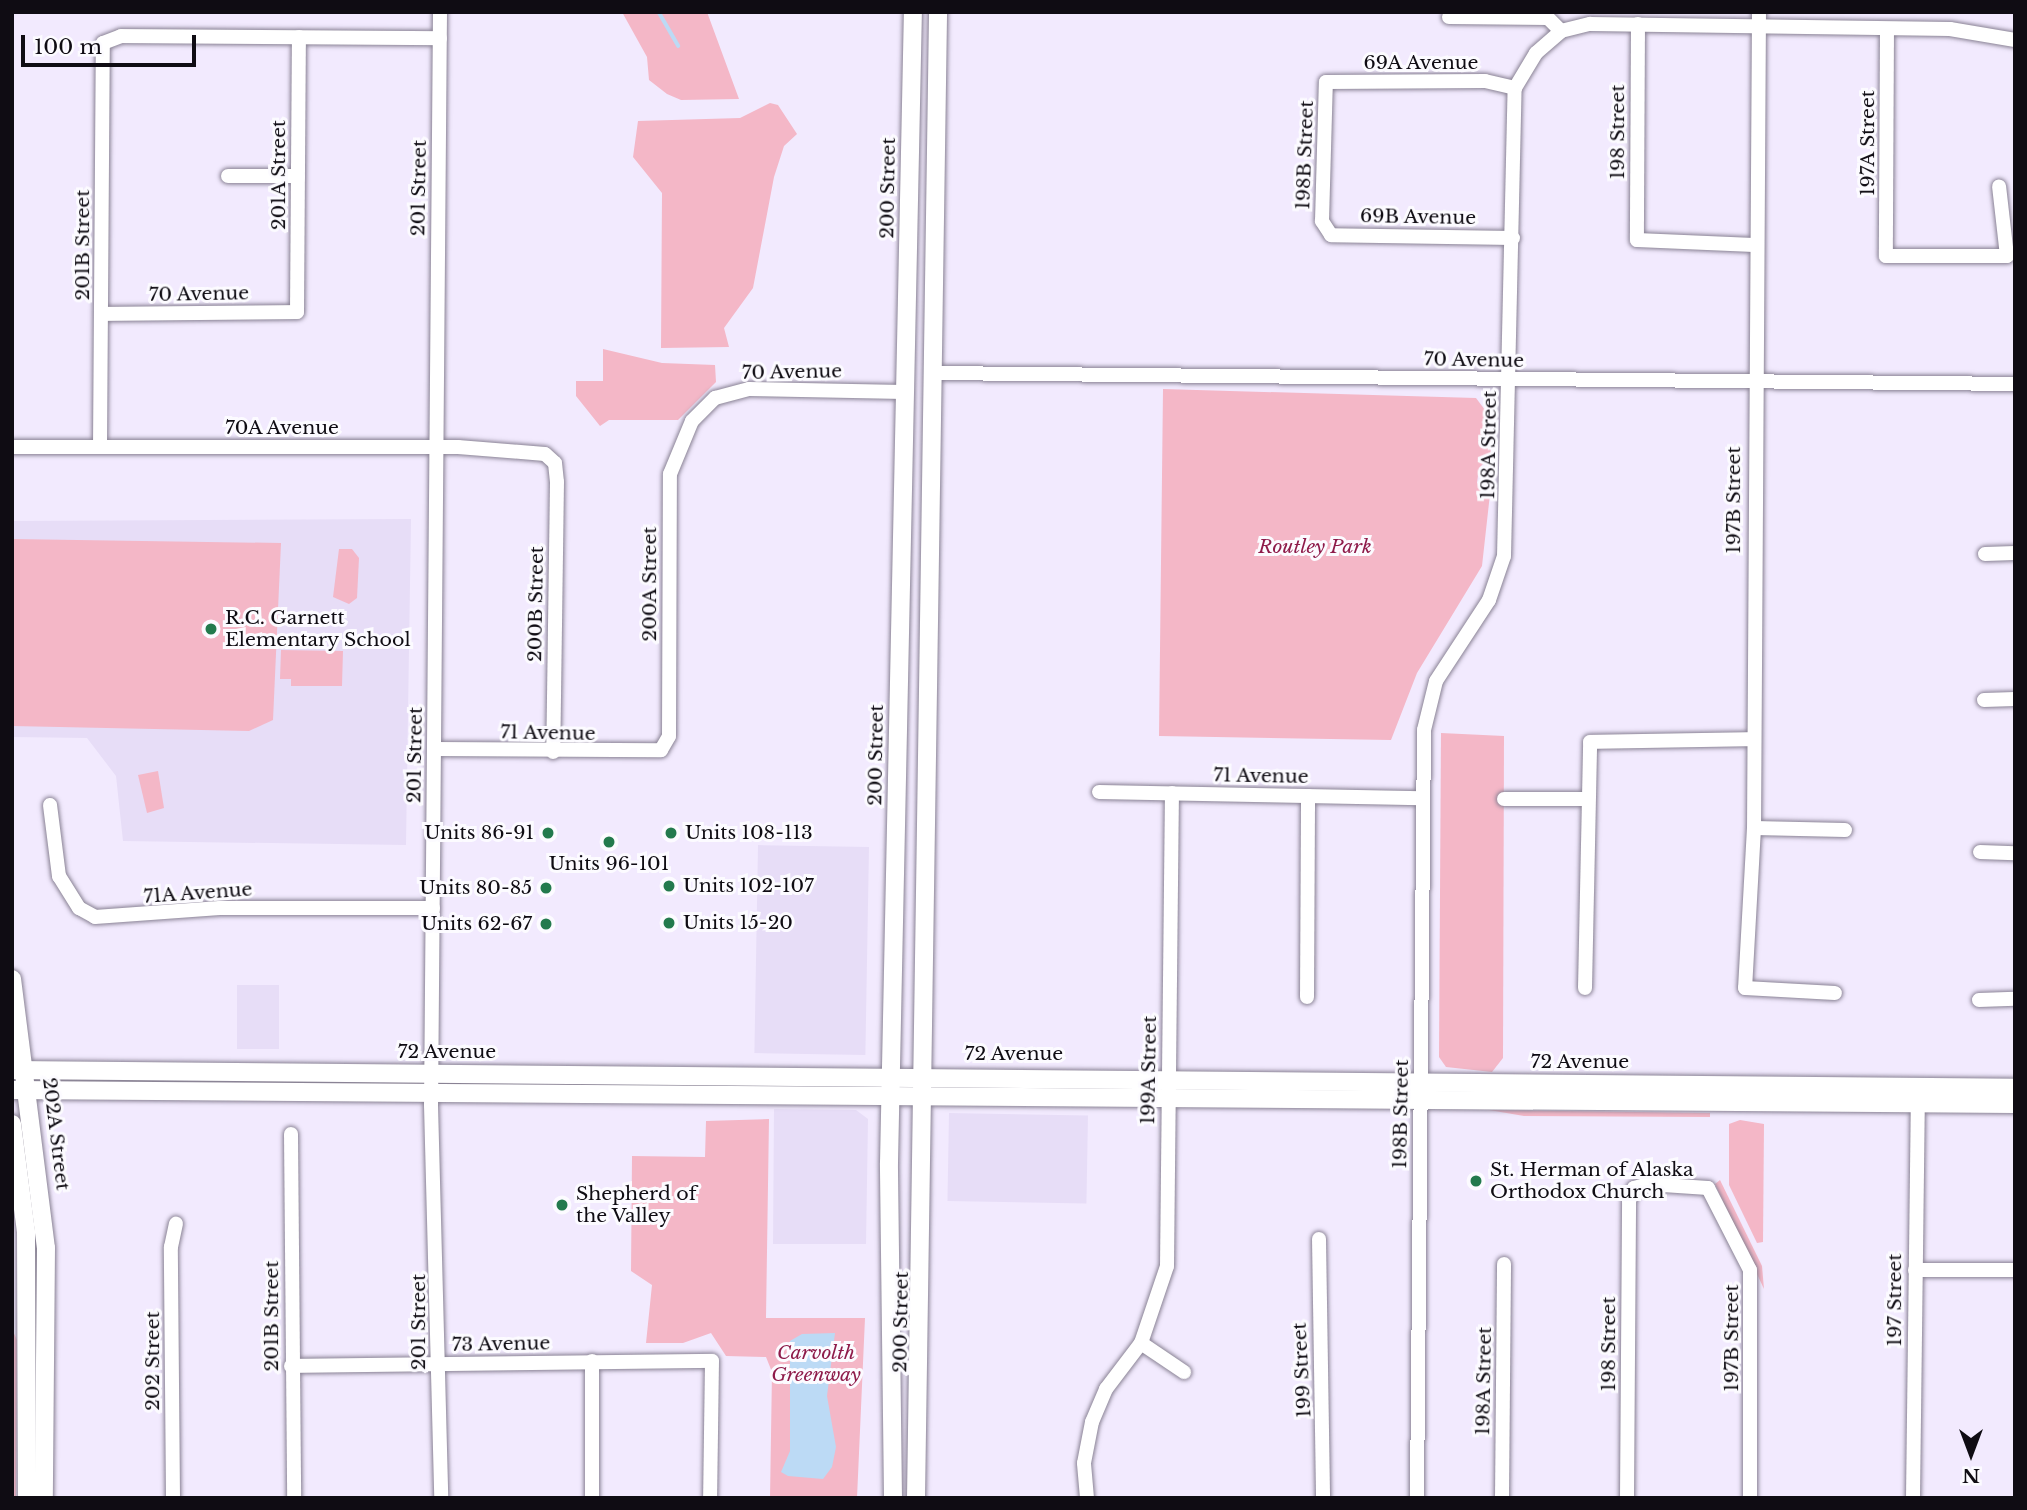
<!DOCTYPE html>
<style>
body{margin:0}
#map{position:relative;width:2027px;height:1510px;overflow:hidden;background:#f2eafe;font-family:"Libre Baskerville",serif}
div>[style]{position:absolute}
.built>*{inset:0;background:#e7ddf7;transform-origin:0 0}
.green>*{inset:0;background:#f4b7c7}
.water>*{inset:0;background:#bcdaf5}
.stream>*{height:3.5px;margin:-1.75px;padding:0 1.75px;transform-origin:1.75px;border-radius:1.75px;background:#bcdaf5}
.roads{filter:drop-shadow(0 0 2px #898294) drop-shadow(0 0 2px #898294)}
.minor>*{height:14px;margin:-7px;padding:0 7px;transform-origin:7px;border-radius:7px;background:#fff}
.major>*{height:18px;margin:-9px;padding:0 9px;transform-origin:9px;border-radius:9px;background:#fff}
.dots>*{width:19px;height:19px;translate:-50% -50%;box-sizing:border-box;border:4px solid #fcfbff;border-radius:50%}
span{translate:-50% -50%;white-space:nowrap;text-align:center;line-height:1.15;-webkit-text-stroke:6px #fcfbff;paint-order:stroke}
.street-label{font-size:19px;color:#0f0c13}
.park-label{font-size:19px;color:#8e1b4a;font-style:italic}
.poi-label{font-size:19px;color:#0f0c13}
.left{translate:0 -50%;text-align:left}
.right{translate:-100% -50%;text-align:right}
.frame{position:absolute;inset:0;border:14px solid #0f0c13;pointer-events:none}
.north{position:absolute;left:1936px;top:1419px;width:70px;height:70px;-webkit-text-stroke:5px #fcfbff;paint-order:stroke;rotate:180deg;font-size:19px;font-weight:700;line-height:28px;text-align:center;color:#0f0c13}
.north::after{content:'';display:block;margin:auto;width:24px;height:32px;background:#0f0c13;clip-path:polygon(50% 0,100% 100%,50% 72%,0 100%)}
.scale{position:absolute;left:21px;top:35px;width:175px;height:32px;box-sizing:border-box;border:4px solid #0f0c13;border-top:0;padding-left:9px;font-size:21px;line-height:24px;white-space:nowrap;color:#0f0c13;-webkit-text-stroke:5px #fcfbff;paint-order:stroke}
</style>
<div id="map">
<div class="built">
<div style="clip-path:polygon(411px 519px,406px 845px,123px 841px,116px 776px,87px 738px,12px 737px,12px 521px)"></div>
<div style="left:869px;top:847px;width:208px;height:111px;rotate:91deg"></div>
<div style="left:279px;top:985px;width:64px;height:42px;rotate:90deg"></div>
<div style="clip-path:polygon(774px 1109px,856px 1110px,868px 1119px,866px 1244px,773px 1244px)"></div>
<div style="left:949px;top:1113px;width:139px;height:88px;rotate:1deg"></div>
</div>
<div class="green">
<div style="clip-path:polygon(622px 12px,707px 12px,739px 99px,681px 100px,667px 94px,649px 80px,647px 57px)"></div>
<div style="clip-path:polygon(770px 103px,778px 105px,797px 134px,784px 146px,774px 177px,753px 288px,724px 328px,729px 347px,661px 348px,662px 193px,633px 157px,638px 121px,740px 118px)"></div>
<div style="clip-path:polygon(603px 349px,662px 363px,715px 365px,716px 382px,678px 420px,609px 420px,600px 426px,576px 396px,576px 381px,603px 381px)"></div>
<div style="clip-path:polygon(1163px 389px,1476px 398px,1488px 414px,1491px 456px,1479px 468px,1477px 483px,1490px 494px,1482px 566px,1417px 673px,1391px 740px,1159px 736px)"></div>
<div style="clip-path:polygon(12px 539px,281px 543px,273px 720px,249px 731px,12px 726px)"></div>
<div style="clip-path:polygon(339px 549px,352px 549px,359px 558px,357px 598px,349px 604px,333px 597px)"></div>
<div style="clip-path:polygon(281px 650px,343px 651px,342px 686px,291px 686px,291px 679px,280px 679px)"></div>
<div style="clip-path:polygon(1441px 733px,1504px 736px,1503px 1058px,1492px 1072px,1446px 1067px,1439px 1057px)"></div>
<div style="clip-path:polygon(158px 771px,164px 808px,147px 813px,138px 775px)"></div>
<div style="clip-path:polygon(1489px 1110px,1710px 1113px,1710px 1117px,1524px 1116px)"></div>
<div style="clip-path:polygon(769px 1119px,766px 1318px,865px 1318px,857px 1498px,770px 1498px,772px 1372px,766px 1357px,726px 1356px,711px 1333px,683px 1343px,646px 1343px,652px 1285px,631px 1271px,632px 1156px,705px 1157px,706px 1121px)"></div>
<div style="clip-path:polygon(1740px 1120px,1764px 1124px,1763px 1242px,1757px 1243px,1729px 1185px,1729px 1124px)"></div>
<div style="clip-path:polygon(1720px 1180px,1762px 1266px,1764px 1289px,1715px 1184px)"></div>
<div style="clip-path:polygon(12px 1329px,17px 1340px,16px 1498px,12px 1498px)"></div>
</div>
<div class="water">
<div style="clip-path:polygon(835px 1333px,827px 1396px,836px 1447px,832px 1467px,823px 1479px,788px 1476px,781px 1472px,790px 1451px,790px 1341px,802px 1334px)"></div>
</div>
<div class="stream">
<div style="left:659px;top:12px;width:39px;rotate:60deg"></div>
</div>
<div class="roads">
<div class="minor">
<div style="left:440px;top:12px;width:1093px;rotate:90.47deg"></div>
<div style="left:431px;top:1105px;width:393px;rotate:88.5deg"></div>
<div style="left:1759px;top:12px;width:816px;rotate:90.35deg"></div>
<div style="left:1754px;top:828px;width:160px;rotate:93.2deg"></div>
<div style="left:1745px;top:988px;width:90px;rotate:3.2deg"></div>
<div style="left:1449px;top:17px;width:99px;rotate:0.6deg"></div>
<div style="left:1548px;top:18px;width:18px;rotate:45deg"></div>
<div style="left:1638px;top:24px;width:216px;rotate:90.3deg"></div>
<div style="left:1637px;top:240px;width:117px;rotate:2.4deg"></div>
<div style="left:1887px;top:30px;width:226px;rotate:90.3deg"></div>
<div style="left:1886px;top:256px;width:121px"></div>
<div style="left:2007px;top:256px;width:70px;rotate:-96.5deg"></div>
<div style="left:228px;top:176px;width:70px"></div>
<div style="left:1513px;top:238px;width:182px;rotate:-179.1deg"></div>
<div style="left:1331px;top:235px;width:17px;rotate:-123deg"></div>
<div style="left:1322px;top:221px;width:139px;rotate:-88.4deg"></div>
<div style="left:1326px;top:82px;width:159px;rotate:-0.4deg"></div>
<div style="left:1485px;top:81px;width:31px;rotate:13deg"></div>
<div style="left:102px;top:314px;width:195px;rotate:-0.6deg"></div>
<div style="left:297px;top:312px;width:275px;rotate:-89.6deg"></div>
<div style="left:933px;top:373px;width:1082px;rotate:0.58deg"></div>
<div style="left:12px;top:447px;width:446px"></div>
<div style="left:458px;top:447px;width:87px;rotate:4.6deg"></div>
<div style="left:545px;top:454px;width:13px;rotate:42deg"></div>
<div style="left:555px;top:463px;width:19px;rotate:84deg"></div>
<div style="left:557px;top:482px;width:270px;rotate:90.8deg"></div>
<div style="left:100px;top:447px;width:404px;rotate:-89.6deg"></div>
<div style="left:103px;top:43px;width:19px;rotate:-21deg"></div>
<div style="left:121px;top:36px;width:319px;rotate:0.4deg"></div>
<div style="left:1985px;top:554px;width:30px;rotate:-2deg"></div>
<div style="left:1984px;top:700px;width:31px;rotate:-2deg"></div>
<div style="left:434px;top:749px;width:227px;rotate:0.3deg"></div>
<div style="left:661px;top:750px;width:16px;rotate:-60deg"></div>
<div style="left:669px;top:736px;width:262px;rotate:-89.8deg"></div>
<div style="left:670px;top:474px;width:57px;rotate:-67.5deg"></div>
<div style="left:692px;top:421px;width:33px;rotate:-45deg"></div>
<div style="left:715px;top:398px;width:35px;rotate:-15deg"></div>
<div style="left:749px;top:389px;width:155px;rotate:1.1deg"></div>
<div style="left:1099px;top:792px;width:323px;rotate:1.1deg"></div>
<div style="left:1504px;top:799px;width:81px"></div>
<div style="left:50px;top:805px;width:72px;rotate:82.8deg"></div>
<div style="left:59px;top:876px;width:38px;rotate:58deg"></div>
<div style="left:79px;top:908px;width:18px;rotate:29deg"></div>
<div style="left:95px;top:917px;width:125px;rotate:-4.1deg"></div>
<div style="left:220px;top:908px;width:213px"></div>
<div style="left:1754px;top:828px;width:91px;rotate:1.3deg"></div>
<div style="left:1980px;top:852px;width:35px;rotate:2deg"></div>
<div style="left:1585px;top:988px;width:246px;rotate:-88.8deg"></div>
<div style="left:1590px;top:742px;width:164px;rotate:-1deg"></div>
<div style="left:1307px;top:997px;width:201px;rotate:-89.7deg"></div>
<div style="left:1979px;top:1000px;width:36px;rotate:-2deg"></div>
<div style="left:291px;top:1134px;width:364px;rotate:89.5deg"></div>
<div style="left:1319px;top:1239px;width:259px;rotate:89.1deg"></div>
<div style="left:1915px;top:1270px;width:100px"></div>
<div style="left:1141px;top:1343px;width:52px;rotate:34deg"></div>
<div style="left:291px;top:1366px;width:421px;rotate:-0.7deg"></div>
<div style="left:712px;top:1361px;width:137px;rotate:90.8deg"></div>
<div style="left:173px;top:1498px;width:251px;rotate:-90.5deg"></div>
<div style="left:171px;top:1247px;width:24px;rotate:-78deg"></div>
<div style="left:592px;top:1498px;width:137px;rotate:-90deg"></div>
<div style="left:1087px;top:1498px;width:35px;rotate:-95deg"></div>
<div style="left:1084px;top:1463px;width:42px;rotate:-79deg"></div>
<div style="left:1092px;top:1422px;width:36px;rotate:-67deg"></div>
<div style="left:1106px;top:1389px;width:58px;rotate:-52.7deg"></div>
<div style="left:1141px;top:1343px;width:81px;rotate:-71.3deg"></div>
<div style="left:1167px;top:1266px;width:473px;rotate:-89.4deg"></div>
<div style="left:1417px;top:1498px;width:768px;rotate:-89.48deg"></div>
<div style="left:1424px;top:730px;width:50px;rotate:-76.2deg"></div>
<div style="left:1436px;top:681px;width:97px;rotate:-56.8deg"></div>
<div style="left:1489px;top:600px;width:46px;rotate:-71.2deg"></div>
<div style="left:1504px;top:556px;width:468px;rotate:-88.7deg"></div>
<div style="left:1515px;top:88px;width:41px;rotate:-59deg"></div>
<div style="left:1536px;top:53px;width:33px;rotate:-41deg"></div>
<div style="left:1561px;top:31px;width:30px;rotate:-14deg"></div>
<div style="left:1590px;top:24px;width:360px;rotate:0.8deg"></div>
<div style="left:1950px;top:29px;width:66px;rotate:9.6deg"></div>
<div style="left:1502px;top:1498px;width:234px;rotate:-89.5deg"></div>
<div style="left:1627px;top:1498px;width:297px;rotate:-89.6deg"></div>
<div style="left:1629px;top:1201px;width:14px;rotate:-69deg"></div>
<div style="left:1634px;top:1188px;width:15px;rotate:-16deg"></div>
<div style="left:1648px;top:1184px;width:60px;rotate:3.8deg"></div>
<div style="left:1708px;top:1188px;width:92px;rotate:62.9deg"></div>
<div style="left:1750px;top:1270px;width:228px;rotate:90deg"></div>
<div style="left:1913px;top:1498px;width:395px;rotate:-89.3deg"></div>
</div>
<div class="major">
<div style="left:12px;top:979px;width:271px;rotate:82.8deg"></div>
<div style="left:46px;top:1248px;width:250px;rotate:90.5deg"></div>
<div style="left:12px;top:1070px;width:2003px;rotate:0.51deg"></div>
<div style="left:12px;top:1090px;width:2003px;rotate:0.4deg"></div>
<div style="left:12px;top:1124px;width:109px;rotate:82.6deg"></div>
<div style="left:26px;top:1232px;width:266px;rotate:89.8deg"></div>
<div style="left:893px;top:1498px;width:335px;rotate:-90.7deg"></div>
<div style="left:889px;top:1163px;width:1151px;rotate:-88.81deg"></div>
<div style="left:916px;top:1498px;width:1486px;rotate:-89.15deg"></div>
</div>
</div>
<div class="dots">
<div style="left:211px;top:629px;background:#237a4d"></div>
<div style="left:548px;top:833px;background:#237a4d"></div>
<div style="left:671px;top:833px;background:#237a4d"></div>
<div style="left:609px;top:842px;background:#237a4d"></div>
<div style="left:669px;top:886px;background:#237a4d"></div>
<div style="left:546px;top:888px;background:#237a4d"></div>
<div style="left:669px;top:923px;background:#237a4d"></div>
<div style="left:546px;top:924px;background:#237a4d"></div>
<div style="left:1476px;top:1181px;background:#237a4d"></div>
<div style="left:562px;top:1205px;background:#237a4d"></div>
</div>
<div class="street-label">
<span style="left:1421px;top:63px">69A Avenue</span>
<span style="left:1618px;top:132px;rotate:-90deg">198 Street</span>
<span style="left:1868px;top:143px;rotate:-90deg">197A Street</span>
<span style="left:1305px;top:155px;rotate:-88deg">198B Street</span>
<span style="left:279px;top:175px;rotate:-90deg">201A Street</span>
<span style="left:419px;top:188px;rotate:-89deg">201 Street</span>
<span style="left:888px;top:188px;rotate:-89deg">200 Street</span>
<span style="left:1418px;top:217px;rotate:1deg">69B Avenue</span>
<span style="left:83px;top:245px;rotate:-90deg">201B Street</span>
<span style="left:199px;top:294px;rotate:-1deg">70 Avenue</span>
<span style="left:1474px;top:360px;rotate:1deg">70 Avenue</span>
<span style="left:792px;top:372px;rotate:-1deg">70 Avenue</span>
<span style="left:282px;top:428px">70A Avenue</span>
<span style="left:1489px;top:445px;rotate:-89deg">198A Street</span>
<span style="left:1734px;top:500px;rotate:-90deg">197B Street</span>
<span style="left:650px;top:584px;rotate:-90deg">200A Street</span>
<span style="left:536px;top:604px;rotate:-89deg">200B Street</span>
<span style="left:548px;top:733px;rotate:1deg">71 Avenue</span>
<span style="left:415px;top:755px;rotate:-89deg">201 Street</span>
<span style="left:876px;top:755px;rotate:-89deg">200 Street</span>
<span style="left:1261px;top:776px;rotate:1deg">71 Avenue</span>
<span style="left:198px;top:893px;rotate:-4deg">71A Avenue</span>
<span style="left:447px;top:1052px">72 Avenue</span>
<span style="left:1014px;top:1054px">72 Avenue</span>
<span style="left:1580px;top:1062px">72 Avenue</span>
<span style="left:1149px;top:1070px;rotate:-89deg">199A Street</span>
<span style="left:1401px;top:1114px;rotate:-89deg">198B Street</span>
<span style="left:56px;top:1134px;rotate:83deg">202A Street</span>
<span style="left:1895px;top:1300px;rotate:-90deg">197 Street</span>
<span style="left:272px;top:1316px;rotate:-90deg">201B Street</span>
<span style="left:419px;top:1322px;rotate:-90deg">201 Street</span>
<span style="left:901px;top:1322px;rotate:-89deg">200 Street</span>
<span style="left:1732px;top:1338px;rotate:-90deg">197B Street</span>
<span style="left:501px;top:1344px;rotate:-1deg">73 Avenue</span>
<span style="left:1609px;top:1344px;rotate:-90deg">198 Street</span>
<span style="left:153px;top:1361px;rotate:-90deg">202 Street</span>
<span style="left:1302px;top:1370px;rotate:-93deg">199 Street</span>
<span style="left:1484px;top:1381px;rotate:-89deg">198A Street</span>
</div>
<div class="park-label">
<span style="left:1315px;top:547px">Routley Park</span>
<span style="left:816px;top:1364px">Carvolth<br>Greenway</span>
</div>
<div class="poi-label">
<span class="left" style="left:225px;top:629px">R.C. Garnett<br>Elementary School</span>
<span class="right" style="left:534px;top:833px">Units 86-91</span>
<span class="left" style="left:685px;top:833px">Units 108-113</span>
<span style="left:609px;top:864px">Units 96-101</span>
<span class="left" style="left:683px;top:886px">Units 102-107</span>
<span class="right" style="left:532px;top:888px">Units 80-85</span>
<span class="left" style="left:683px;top:923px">Units 15-20</span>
<span class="right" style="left:532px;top:924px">Units 62-67</span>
<span class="left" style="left:1490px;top:1181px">St. Herman of Alaska<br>Orthodox Church</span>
<span class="left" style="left:576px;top:1205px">Shepherd of<br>the Valley</span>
</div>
<div class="frame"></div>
<div class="north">N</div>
<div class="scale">100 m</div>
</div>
